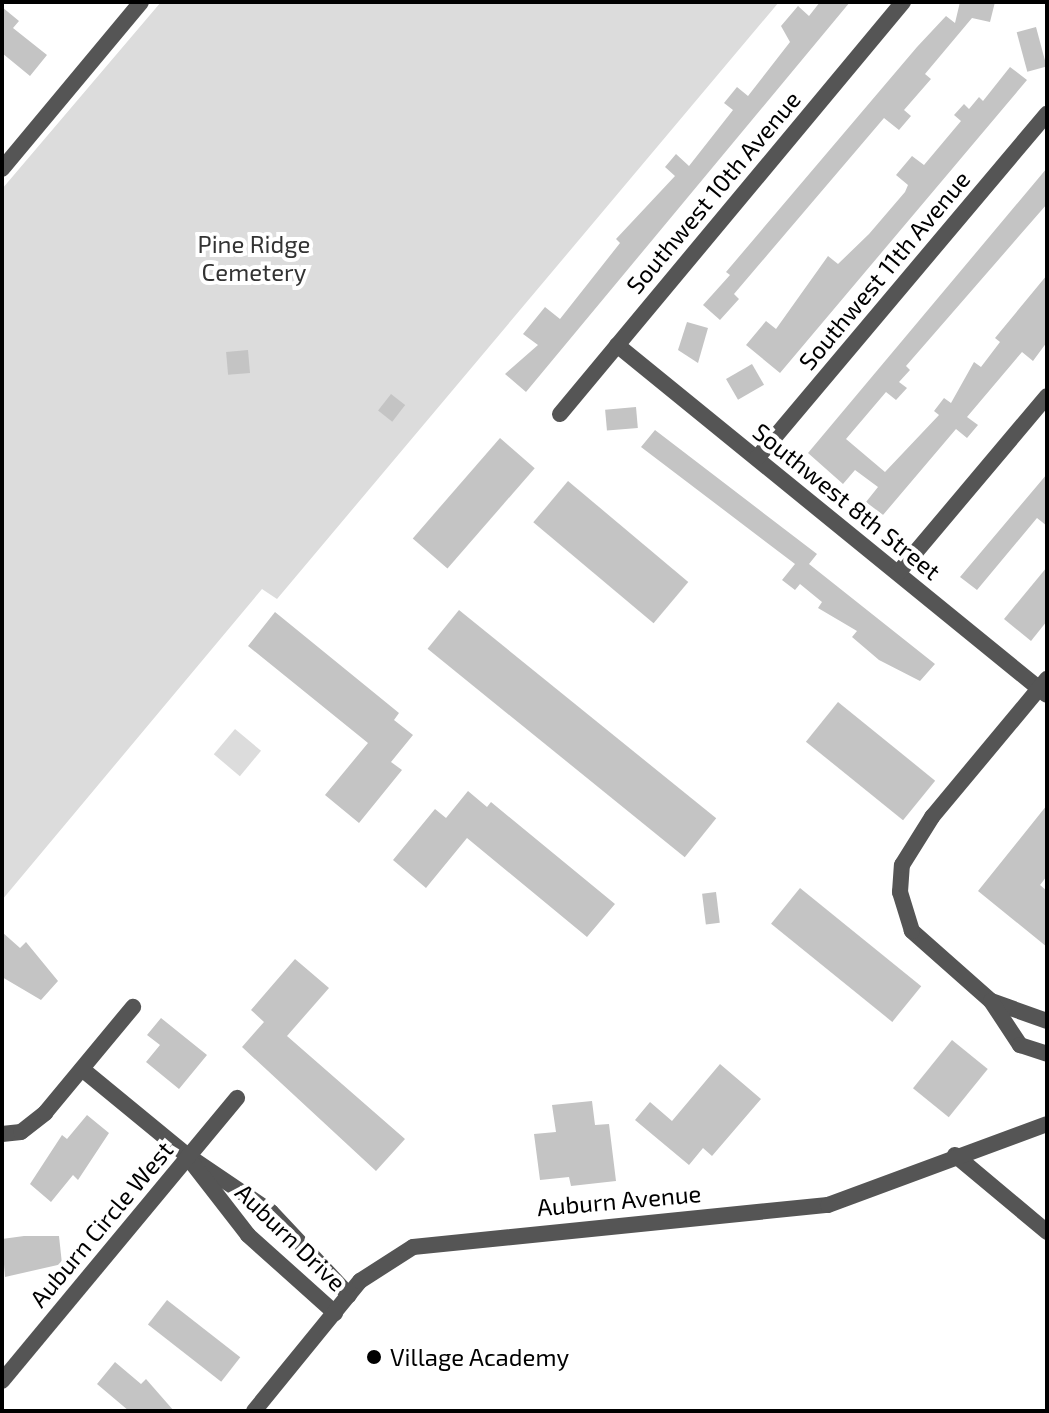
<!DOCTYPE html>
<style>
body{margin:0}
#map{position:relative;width:1049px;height:1413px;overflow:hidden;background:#fff;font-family:"Exo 2",sans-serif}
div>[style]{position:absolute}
.green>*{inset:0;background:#dcdcdc;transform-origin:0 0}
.building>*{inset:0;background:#c4c4c4;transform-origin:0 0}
.minor>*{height:16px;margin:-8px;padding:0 8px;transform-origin:8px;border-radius:8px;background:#555}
.tertiary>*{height:16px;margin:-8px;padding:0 8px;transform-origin:8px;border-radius:8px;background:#555}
.dots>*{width:22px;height:22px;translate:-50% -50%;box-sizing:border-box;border:4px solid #fff;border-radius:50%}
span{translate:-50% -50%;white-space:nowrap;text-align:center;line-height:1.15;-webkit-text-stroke:8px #fff;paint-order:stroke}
.street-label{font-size:24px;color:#000}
.park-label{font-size:24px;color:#333}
.poi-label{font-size:24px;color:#000}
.left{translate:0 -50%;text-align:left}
.frame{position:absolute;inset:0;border:4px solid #000;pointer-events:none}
</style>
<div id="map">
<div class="green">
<div style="clip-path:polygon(161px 2px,779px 2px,277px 599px,262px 589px,2px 900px,2px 189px)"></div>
<div style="left:235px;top:729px;width:34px;height:33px;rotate:40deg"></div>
</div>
<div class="building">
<div style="clip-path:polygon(820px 2px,850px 2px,526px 392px,505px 374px,538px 345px,523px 334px,545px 307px,560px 319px,620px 243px,616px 239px,675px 176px,665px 167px,676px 154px,689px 166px,733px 110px,724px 103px,737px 87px,748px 96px,790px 42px,781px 26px,798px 6px,809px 16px)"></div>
<div style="clip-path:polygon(960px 2px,995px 2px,990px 22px,972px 18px,925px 74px,931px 79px,904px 110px,911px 116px,899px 130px,884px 118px,734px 294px,739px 299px,720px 320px,703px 305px,730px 275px,726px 272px,917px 47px,946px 16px,955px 23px)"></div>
<div style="clip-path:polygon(2px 7px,19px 21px,13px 28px,47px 55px,30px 76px,2px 53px)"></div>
<div style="left:1036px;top:27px;width:41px;height:20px;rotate:75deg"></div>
<div style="clip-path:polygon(1010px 67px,1027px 80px,780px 373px,746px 345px,766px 321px,776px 329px,828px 256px,838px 264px,869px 234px,905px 192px,908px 185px,896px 175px,912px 156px,924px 165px,961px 121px,954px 115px,964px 104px,969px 109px,979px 97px,983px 101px)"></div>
<div style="clip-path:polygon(1047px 168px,1047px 204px,906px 366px,910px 370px,899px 382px,907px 388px,896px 400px,886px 392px,846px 439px,885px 472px,939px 415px,934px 411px,944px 398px,951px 403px,974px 362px,981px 367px,1000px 342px,995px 338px,1047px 275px,1047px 342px,1033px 361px,1022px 352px,967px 417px,978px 425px,967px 438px,956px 429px,883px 515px,866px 502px,878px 487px,855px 470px,843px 484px,808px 453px)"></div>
<div style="clip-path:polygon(687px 322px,708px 328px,698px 363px,678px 350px)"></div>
<div style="left:248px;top:350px;width:23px;height:22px;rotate:85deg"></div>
<div style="left:752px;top:364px;width:24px;height:30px;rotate:60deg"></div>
<div style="left:391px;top:394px;width:18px;height:21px;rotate:38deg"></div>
<div style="left:636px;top:407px;width:21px;height:31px;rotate:85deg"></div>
<div style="clip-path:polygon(655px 430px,817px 554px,809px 564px,935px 664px,920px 681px,879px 660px,852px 637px,857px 631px,818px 608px,822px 602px,800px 584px,795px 590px,782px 580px,795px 564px,641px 447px)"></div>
<div style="left:500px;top:438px;width:46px;height:133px;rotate:41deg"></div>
<div style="clip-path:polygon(1047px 474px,1047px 526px,1037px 518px,977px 590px,960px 577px)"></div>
<div style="left:568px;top:481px;width:157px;height:54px;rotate:40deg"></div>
<div style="clip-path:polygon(1047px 567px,1047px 621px,1031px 641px,1004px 619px)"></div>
<div style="left:459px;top:610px;width:331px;height:50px;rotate:39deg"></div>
<div style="clip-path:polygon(275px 612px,399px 713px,394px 720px,413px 735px,391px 762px,402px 770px,359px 823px,325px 795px,368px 743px,248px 646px)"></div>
<div style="left:838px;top:702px;width:125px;height:51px;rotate:39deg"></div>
<div style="clip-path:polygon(468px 791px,487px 807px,491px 802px,615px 904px,587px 937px,467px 838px,426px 888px,393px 860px,435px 809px,446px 818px)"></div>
<div style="clip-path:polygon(1047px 805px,1047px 876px,1040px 885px,1047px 891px,1047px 947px,978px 891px)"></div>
<div style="left:800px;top:888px;width:156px;height:46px;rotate:39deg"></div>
<div style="left:716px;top:892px;width:31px;height:14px;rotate:83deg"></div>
<div style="clip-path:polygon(2px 932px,20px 948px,26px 942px,58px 981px,41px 1000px,2px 977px)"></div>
<div style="clip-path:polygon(295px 959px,329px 988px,287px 1036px,405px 1139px,376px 1171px,242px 1047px,264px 1022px,251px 1010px)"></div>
<div style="clip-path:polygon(161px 1018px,207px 1055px,179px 1089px,146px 1062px,160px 1045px,147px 1035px)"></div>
<div style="left:952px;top:1040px;width:46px;height:62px;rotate:39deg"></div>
<div style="clip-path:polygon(720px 1064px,761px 1099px,712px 1156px,703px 1148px,689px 1165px,635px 1120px,650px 1102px,672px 1121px)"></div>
<div style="clip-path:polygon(592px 1101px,595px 1125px,609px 1124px,616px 1181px,571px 1186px,569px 1177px,540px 1180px,534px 1134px,556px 1132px,552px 1105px)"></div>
<div style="clip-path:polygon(87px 1115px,109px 1133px,78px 1180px,73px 1175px,51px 1202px,30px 1184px,62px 1135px,67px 1139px)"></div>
<div style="clip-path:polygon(24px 1236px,59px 1236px,62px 1264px,5px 1277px,2px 1239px)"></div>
<div style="left:167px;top:1300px;width:93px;height:31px;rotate:38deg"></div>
<div style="clip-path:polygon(115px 1362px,141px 1384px,146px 1379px,174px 1411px,129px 1411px,97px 1384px)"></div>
</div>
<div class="minor">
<div style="left:2px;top:169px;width:217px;rotate:-50.2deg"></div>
<div style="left:617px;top:345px;width:554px;rotate:39.14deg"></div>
<div style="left:560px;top:414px;width:536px;rotate:-50.22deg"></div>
<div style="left:757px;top:458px;width:450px;rotate:-49.9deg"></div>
<div style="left:898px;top:573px;width:231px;rotate:-49.9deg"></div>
<div style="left:991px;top:1001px;width:106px;rotate:-138.5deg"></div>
<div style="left:912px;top:931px;width:41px;rotate:-107.1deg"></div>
<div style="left:900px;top:892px;width:27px;rotate:-86deg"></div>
<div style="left:902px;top:865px;width:57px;rotate:-58deg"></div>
<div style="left:932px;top:817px;width:180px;rotate:-50.2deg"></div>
<div style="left:1047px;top:1021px;width:59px;rotate:-160.3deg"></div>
<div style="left:991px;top:1001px;width:53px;rotate:56.6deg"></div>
<div style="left:1020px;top:1045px;width:28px;rotate:18deg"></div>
<div style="left:82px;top:1069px;width:137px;rotate:39.4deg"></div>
<div style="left:188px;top:1156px;width:100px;rotate:34deg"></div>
<div style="left:271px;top:1212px;width:114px;rotate:46.8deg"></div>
<div style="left:2px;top:1134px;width:19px;rotate:-6deg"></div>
<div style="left:21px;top:1132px;width:31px;rotate:-38deg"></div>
<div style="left:45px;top:1113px;width:138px;rotate:-50.3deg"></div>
<div style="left:955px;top:1155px;width:120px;rotate:39.9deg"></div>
<div style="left:193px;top:1164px;width:90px;rotate:52.2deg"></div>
<div style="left:248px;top:1235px;width:117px;rotate:41.9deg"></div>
<div style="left:2px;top:1381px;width:368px;rotate:-50.3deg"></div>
</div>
<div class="tertiary">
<div style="left:254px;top:1411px;width:168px;rotate:-50.8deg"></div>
<div style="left:360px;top:1281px;width:63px;rotate:-32.7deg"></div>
<div style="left:413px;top:1247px;width:417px;rotate:-5.8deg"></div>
<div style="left:828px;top:1205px;width:233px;rotate:-20.3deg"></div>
</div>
<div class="dots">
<div style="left:374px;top:1357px;background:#000"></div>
</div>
<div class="street-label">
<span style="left:713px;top:192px;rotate:-50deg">Southwest 10th Avenue</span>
<span style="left:884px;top:270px;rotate:-50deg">Southwest 11th Avenue</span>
<span style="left:847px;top:501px;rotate:39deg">Southwest 8th Street</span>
<span style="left:619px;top:1200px;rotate:-5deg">Auburn Avenue</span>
<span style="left:101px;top:1224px;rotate:-50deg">Auburn Circle West</span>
<span style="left:291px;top:1237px;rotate:44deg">Auburn Drive</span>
</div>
<div class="park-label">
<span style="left:254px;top:258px">Pine Ridge<br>Cemetery</span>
</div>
<div class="poi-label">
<span class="left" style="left:390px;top:1357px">Village Academy</span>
</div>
<div class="frame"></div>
</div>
